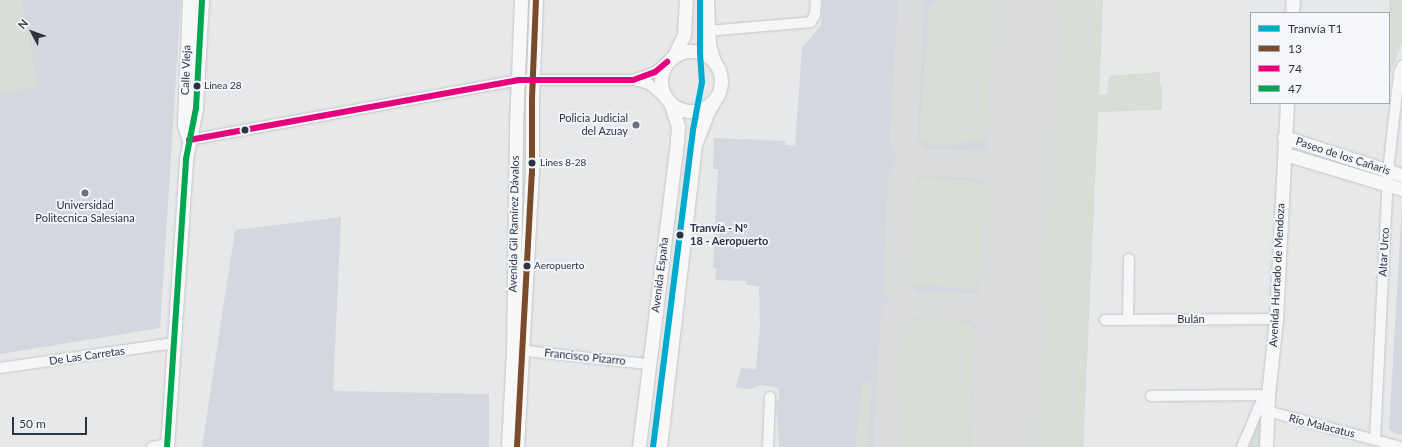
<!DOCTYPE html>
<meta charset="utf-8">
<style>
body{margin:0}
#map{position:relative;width:1402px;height:447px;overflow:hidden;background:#e6e8ea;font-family:Lato,sans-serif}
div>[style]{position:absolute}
.built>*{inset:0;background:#d4d7dd}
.green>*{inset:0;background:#d6ded6}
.taxiway>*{height:27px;margin:-13.5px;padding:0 13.5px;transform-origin:13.5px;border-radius:13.5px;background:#dadcde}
.runway>*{height:68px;margin:-34px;padding:0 34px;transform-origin:34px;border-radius:34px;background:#dadcde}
.roads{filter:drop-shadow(0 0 1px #c4c6c8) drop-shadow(0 0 1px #c4c6c8)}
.minor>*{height:10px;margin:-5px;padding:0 5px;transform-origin:5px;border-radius:5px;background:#f5f6f7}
.major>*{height:13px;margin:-6.5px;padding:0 6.5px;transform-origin:6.5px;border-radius:6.5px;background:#f8f8f8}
.major>.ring{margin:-6.5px;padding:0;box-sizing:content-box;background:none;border:13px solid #f8f8f8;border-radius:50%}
.bus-1>*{height:6px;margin:-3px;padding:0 3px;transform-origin:3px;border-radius:3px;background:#7a4b2a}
.bus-2>*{height:6px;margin:-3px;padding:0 3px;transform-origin:3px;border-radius:3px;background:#e5007d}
.bus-3>*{height:6px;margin:-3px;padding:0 3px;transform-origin:3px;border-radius:3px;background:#00a651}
.tram-1>*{height:6px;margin:-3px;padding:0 3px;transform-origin:3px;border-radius:3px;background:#00a9ce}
.dots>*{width:11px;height:11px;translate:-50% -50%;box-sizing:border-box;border:2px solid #f4f6f9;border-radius:50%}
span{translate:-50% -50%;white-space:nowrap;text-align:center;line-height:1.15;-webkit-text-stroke:3.5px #f4f6f9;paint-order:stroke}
.bus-label{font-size:10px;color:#2b3445}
.left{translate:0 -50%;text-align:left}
.street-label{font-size:11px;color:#2b3445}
.poi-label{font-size:11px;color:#2b3445}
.right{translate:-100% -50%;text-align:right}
.stop-label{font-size:11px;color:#2b3445;font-weight:700}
.legend{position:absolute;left:1250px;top:12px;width:140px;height:92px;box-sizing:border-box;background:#f4f6f9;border:1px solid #a4a8b1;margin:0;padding:5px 7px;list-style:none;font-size:12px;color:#2b3445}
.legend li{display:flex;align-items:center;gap:8px;height:20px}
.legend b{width:20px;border:1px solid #a4a8b1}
.north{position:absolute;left:12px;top:12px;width:40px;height:40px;-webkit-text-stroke:3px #f4f6f9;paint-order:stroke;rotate:311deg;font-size:11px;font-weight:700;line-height:16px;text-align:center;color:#2b3445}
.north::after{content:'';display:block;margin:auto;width:14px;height:18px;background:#2b3445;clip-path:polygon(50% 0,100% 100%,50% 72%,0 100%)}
.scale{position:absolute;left:12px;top:417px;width:75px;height:18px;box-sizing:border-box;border:2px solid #2b3445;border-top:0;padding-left:5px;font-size:12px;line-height:14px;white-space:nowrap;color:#2b3445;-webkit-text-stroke:3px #f4f6f9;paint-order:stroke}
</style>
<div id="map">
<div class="built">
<div style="clip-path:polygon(0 0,181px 0,160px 328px,0 354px)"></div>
<div style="clip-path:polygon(823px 0,1103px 0,1083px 447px,779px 447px,776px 402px,779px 399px,779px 391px,776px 387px,761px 385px,749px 389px,736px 387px,741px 368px,756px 369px,760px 326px,759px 286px,746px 285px,746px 281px,715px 280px,716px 268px,713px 268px,718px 169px,713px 169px,714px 138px,785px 141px,785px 145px,795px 146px,802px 48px,821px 25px)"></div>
<div style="clip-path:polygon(1402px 206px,1402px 435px,1393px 433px,1389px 429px)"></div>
<div style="clip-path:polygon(341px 217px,333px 391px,489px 394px,489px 447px,202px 447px,235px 230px)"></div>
</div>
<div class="green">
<div style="clip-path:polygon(0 0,22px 0,38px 87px,0 94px)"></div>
<div style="clip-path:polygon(938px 0,993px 0,1000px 13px,991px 131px,983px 142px,930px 144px,921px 142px,919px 139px,929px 10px,931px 6px)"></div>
<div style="clip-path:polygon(1059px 0,1103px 0,1099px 94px,1107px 94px,1109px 76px,1160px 72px,1160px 85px,1162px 85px,1162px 110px,1098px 112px,1083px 447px,1034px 447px)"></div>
<div style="clip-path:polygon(1389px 0,1402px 0,1402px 44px,1389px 76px)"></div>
<div style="clip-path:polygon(923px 177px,971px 180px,985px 187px,982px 275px,977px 285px,970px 288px,918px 286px,910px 281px,909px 276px,914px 185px,918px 180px)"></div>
<div style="clip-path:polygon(913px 319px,955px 320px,971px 324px,976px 329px,969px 447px,898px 447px,905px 328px,907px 323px)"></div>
<div style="clip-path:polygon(863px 382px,872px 382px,868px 447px,855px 447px)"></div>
<div style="clip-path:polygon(1264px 396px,1265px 447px,1243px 447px)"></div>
</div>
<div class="taxiway">
<div style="left:1023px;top:0;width:7px;rotate:74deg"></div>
<div style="left:1025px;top:7px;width:25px;rotate:85deg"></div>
<div style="left:921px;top:162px;width:60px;rotate:1.9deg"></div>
<div style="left:981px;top:164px;width:17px;rotate:24deg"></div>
<div style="left:997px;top:171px;width:18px;rotate:47deg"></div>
<div style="left:1009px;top:184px;width:26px;rotate:72deg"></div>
<div style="left:981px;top:164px;width:22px;rotate:-18deg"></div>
<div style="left:1002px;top:157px;width:21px;rotate:-47deg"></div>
<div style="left:1016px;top:142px;width:32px;rotate:-79deg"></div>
<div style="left:914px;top:304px;width:62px;rotate:2.8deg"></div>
<div style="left:976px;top:307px;width:13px;rotate:-18deg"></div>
<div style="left:988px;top:303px;width:14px;rotate:-30deg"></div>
<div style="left:1000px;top:296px;width:8px;rotate:-50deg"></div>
<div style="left:1005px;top:290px;width:9px;rotate:-63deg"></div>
<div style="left:1009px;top:282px;width:21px;rotate:-73deg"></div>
<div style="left:976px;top:307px;width:16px;rotate:22deg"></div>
<div style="left:991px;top:313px;width:9px;rotate:41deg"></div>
<div style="left:998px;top:319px;width:9px;rotate:58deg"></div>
<div style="left:1003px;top:327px;width:28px;rotate:77deg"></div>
<div style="left:886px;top:447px;width:134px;rotate:-86.6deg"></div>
<div style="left:894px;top:313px;width:13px;rotate:-32deg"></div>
<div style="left:905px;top:306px;width:9px;rotate:-13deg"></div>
<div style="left:914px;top:304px;width:10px;rotate:-151deg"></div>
<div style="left:905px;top:299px;width:15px;rotate:-127deg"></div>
<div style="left:896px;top:287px;width:108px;rotate:-87.3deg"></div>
<div style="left:901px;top:179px;width:14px;rotate:-60deg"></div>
<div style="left:908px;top:167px;width:6px;rotate:-31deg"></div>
<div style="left:913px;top:164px;width:8px;rotate:-14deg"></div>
<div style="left:921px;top:162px;width:15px;rotate:-143deg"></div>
<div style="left:909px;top:153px;width:13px;rotate:-119deg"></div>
<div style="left:903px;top:142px;width:142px;rotate:-86.8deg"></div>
</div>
<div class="runway">
<div style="left:1004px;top:447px;width:448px;rotate:-86.8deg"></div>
</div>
<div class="roads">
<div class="minor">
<div style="left:707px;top:31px;width:104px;rotate:-4.9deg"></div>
<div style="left:811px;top:22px;width:9px;rotate:-63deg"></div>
<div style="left:815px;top:14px;width:14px;rotate:-86deg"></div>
<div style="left:635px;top:80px;width:15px;rotate:16deg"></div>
<div style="left:649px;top:84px;width:21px;rotate:41deg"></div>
<div style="left:189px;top:140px;width:334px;rotate:-10.3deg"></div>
<div style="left:518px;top:80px;width:115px"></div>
<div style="left:633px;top:80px;width:23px;rotate:-20deg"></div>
<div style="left:655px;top:72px;width:16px;rotate:-40deg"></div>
<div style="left:1105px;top:320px;width:171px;rotate:-0.3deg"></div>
<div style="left:1128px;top:320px;width:61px;rotate:-89.1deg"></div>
<div style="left:517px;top:350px;width:133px;rotate:6.1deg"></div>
<div style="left:0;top:368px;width:176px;rotate:-8.2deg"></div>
<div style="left:1151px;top:396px;width:117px;rotate:-0.5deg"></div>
<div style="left:1267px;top:411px;width:139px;rotate:15deg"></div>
<div style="left:1375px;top:440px;width:269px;rotate:-87.2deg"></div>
<div style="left:1388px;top:171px;width:98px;rotate:-83.5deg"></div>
<div style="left:1399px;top:74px;width:9px;rotate:-69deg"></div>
<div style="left:152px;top:447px;width:15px;rotate:-11deg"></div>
<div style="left:768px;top:447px;width:50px;rotate:-87.7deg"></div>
<div style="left:1242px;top:447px;width:56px;rotate:-67.1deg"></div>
</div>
<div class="major">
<div style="left:707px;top:0;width:45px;rotate:87.5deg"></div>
<div style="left:709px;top:45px;width:17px;rotate:73deg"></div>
<div style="left:1292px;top:13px;width:13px;rotate:-86deg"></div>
<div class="ring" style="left:661px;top:51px;width:47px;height:47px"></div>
<div style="left:674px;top:56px;width:23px;rotate:-65deg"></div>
<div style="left:684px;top:35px;width:35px;rotate:-87deg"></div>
<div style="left:1284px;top:137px;width:124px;rotate:17.9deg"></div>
<div style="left:189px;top:140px;width:16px;rotate:-108deg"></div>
<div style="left:184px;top:125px;width:125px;rotate:-87.7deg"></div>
<div style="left:1285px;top:154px;width:122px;rotate:16.7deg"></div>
<div style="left:167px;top:447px;width:289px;rotate:-86.2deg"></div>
<div style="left:186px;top:159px;width:52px;rotate:-78.9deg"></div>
<div style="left:196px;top:108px;width:108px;rotate:-86.8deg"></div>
<div style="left:508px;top:447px;width:96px;rotate:-87deg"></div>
<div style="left:513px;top:351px;width:225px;rotate:-89.2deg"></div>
<div style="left:516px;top:126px;width:126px;rotate:-87.7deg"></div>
<div style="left:517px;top:447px;width:273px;rotate:-86.9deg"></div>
<div style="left:532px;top:174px;width:75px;rotate:-90deg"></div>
<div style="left:532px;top:99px;width:99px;rotate:-87.7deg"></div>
<div style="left:639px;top:447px;width:309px;rotate:-82.9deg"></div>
<div style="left:677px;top:140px;width:14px;rotate:-86deg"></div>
<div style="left:678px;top:126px;width:23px;rotate:-108deg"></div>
<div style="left:660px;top:447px;width:304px;rotate:-83.4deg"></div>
<div style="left:695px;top:145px;width:34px;rotate:-69deg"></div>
<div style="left:707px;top:113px;width:20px;rotate:-60deg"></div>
<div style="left:1266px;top:447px;width:52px;rotate:-87.8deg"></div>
<div style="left:1268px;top:395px;width:76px;rotate:-84deg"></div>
<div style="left:1276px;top:319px;width:216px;rotate:-87.1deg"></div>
</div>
</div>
<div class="bus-1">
<div style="left:517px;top:447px;width:273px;rotate:-86.9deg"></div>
<div style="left:532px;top:174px;width:75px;rotate:-90deg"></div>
<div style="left:532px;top:99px;width:99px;rotate:-87.7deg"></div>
</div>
<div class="bus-2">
<div style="left:189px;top:140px;width:334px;rotate:-10.3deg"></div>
<div style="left:518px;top:80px;width:115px"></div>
<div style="left:633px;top:80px;width:23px;rotate:-20deg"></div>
<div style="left:655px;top:72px;width:16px;rotate:-40deg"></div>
</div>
<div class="bus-3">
<div style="left:167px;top:447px;width:289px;rotate:-86.2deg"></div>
<div style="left:186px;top:159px;width:52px;rotate:-78.9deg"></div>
<div style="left:196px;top:108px;width:108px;rotate:-86.8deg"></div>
</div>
<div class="tram-1">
<div style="left:653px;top:447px;width:320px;rotate:-82.8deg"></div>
<div style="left:693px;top:130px;width:49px;rotate:-79.4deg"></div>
<div style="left:702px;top:82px;width:31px;rotate:-94deg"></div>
<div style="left:700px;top:51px;width:51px;rotate:-90deg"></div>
</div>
<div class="dots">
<div style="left:197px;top:86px;background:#2b3445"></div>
<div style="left:636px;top:125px;background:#6c737f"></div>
<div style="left:245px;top:130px;background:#2b3445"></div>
<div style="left:532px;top:163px;background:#2b3445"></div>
<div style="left:85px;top:193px;background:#6c737f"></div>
<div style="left:680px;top:235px;background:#2b3445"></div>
<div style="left:527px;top:266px;background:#2b3445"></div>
</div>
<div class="bus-label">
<span class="left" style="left:204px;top:86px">Linea 28</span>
<span class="left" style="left:540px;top:163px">Lines 8-28</span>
<span class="left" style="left:534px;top:266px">Aeropuerto</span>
</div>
<div class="street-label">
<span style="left:186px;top:70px;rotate:-88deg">Calle Vieja</span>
<span style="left:1343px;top:156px;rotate:18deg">Paseo de los Cañaris</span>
<span style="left:514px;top:224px;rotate:-89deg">Avenida Gil Ramírez Dávalos</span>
<span style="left:1384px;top:252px;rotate:-87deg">Altar Urco</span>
<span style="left:660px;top:275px;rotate:-83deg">Avenida España</span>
<span style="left:1277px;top:275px;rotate:-87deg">Avenida Hurtado de Mendoza</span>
<span style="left:1191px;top:319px">Bulán</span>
<span style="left:87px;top:356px;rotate:-8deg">De Las Carretas</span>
<span style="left:585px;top:357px;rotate:6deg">Francisco Pizarro</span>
<span style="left:1322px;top:426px;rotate:14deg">Río Malacatus</span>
</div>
<div class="poi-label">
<span class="right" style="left:628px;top:125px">Policia Judicial<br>del Azuay</span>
<span style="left:85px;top:212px">Universidad<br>Politecnica Salesiana</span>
</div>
<div class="stop-label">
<span class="left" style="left:690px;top:235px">Tranvía - Nº<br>18 - Aeropuerto</span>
</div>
<ul class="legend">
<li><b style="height:5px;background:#00a9ce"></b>Tranvía T1</li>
<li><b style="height:5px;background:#7a4b2a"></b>13</li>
<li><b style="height:5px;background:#e5007d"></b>74</li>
<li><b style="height:5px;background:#00a651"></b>47</li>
</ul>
<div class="north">N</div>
<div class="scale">50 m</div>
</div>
